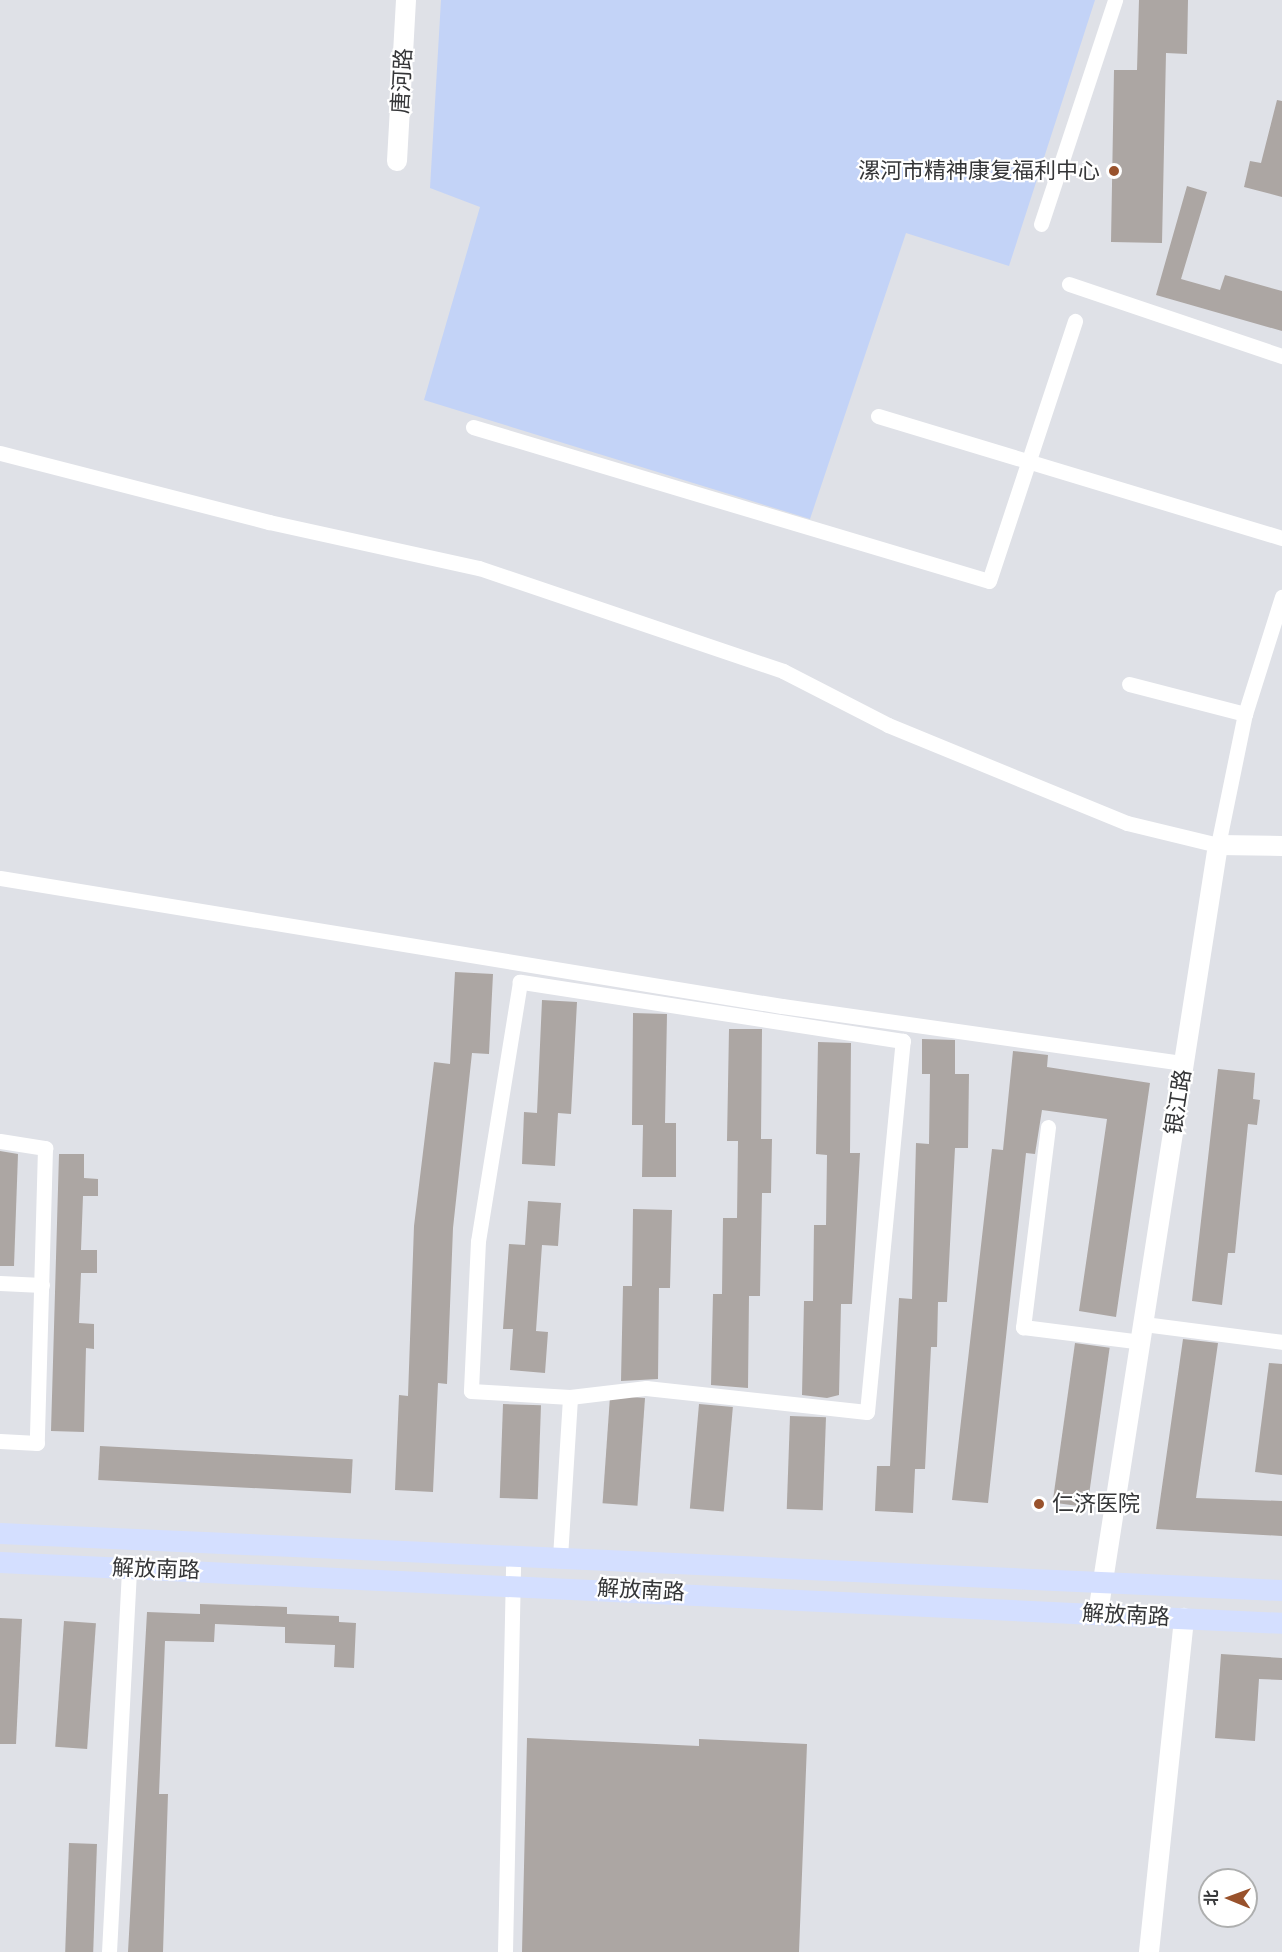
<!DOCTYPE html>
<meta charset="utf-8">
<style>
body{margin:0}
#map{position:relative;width:1282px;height:1952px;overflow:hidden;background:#dfe1e7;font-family:Jost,"Noto Sans SC",sans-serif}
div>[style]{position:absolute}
.green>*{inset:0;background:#c3d3f7}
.building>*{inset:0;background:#aca6a3;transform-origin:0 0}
.minor>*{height:15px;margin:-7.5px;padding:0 7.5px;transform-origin:7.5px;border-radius:7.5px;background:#fff}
.tertiary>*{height:20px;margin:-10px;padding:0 10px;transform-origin:10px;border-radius:10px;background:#fff}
.secondary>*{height:21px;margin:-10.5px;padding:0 10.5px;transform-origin:10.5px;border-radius:10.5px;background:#d4dfff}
.dots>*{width:16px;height:16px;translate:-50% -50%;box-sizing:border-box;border:3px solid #fff;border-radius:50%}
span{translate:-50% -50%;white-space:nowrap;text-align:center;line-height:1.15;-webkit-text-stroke:4.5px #fff;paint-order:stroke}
.street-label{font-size:22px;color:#353638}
.poi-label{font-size:22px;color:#353638}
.right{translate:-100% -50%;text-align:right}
.left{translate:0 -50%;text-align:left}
.north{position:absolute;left:1198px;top:1868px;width:60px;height:60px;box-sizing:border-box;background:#fff;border:2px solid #aeafaf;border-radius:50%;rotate:271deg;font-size:16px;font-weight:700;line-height:24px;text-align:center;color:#353638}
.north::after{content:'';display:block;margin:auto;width:21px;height:27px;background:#99522c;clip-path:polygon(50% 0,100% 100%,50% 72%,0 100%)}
</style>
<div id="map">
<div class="green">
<div style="clip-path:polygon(441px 0,1095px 0,1009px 266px,906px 233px,810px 519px,424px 400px,480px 207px,430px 188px)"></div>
</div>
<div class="building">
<div style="clip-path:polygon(1139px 0,1188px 0,1187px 54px,1166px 53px,1162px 243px,1111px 242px,1114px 70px,1137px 70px)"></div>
<div style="clip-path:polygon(1277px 100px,1282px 101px,1282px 197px,1244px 187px,1250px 161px,1261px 163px)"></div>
<div style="clip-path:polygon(1187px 186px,1207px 192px,1181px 279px,1220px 290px,1225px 275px,1282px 291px,1282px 331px,1156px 295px)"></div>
<div style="clip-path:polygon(455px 972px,493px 974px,489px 1054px,472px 1053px,453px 1228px,447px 1384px,438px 1383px,433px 1492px,395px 1490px,399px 1395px,408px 1396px,414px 1226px,434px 1062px,450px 1064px)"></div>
<div style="clip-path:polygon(542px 1000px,577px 1002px,571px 1114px,558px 1113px,555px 1166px,522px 1164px,524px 1112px,537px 1113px)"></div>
<div style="clip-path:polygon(633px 1013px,667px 1014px,665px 1123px,676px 1123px,676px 1177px,642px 1177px,643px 1125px,632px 1125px)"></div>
<div style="clip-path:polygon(729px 1029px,762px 1029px,761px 1139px,772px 1139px,771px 1193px,762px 1193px,760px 1296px,749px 1296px,748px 1388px,711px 1385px,713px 1294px,722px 1294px,723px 1218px,737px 1218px,738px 1141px,727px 1141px)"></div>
<div style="clip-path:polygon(922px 1039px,955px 1040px,955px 1074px,969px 1074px,968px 1148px,955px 1148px,947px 1302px,938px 1302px,937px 1347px,931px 1347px,925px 1469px,915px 1469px,913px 1513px,875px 1511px,877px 1466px,890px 1466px,899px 1298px,912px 1299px,916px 1143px,929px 1144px,930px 1074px,922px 1074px)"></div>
<div style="clip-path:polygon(818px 1042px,851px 1043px,850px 1153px,860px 1153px,852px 1304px,841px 1304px,839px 1395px,827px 1398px,802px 1395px,804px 1301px,813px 1301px,814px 1225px,826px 1225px,827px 1155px,816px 1154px)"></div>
<div style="clip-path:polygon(1013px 1051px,1048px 1055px,1047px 1067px,1150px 1083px,1116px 1317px,1079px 1311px,1107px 1119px,1042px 1110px,1035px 1154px,1026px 1153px,988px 1503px,952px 1500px,992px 1149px,1003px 1150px)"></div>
<div style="clip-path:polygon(1218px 1069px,1255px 1073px,1253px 1099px,1260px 1100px,1257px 1125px,1248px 1124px,1235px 1253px,1228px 1253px,1222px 1305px,1192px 1301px)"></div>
<div style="clip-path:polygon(0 1151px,18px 1154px,14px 1266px,0 1266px)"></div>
<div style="clip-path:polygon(59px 1154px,84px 1154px,84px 1178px,98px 1179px,98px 1196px,83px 1196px,81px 1250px,97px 1250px,97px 1273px,81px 1273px,79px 1323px,94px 1324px,94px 1349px,86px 1348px,84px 1432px,51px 1431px)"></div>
<div style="clip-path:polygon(528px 1201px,561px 1203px,558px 1246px,542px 1245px,536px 1331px,548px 1332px,545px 1373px,510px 1370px,513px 1329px,503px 1329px,509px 1244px,525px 1245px)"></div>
<div style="clip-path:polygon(633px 1209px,672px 1210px,670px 1288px,659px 1288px,658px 1379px,621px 1381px,623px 1286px,632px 1286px)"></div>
<div style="clip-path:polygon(1183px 1339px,1218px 1343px,1196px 1498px,1282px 1501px,1282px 1536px,1156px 1529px)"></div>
<div style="left:1075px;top:1343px;width:35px;height:161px;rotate:8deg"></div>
<div style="clip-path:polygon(1269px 1363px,1282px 1364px,1282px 1475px,1255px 1472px)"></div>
<div style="left:645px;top:1398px;width:108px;height:35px;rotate:94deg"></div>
<div style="left:503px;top:1404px;width:38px;height:94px;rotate:2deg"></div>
<div style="left:699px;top:1404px;width:34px;height:105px;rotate:5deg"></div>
<div style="left:790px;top:1416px;width:36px;height:93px;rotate:2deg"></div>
<div style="left:100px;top:1446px;width:253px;height:34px;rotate:3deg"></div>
<div style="clip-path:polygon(200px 1604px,287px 1607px,287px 1614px,339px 1616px,339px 1622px,356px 1623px,354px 1668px,334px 1667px,335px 1645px,285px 1643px,285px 1627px,215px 1624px,214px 1642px,165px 1641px,159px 1794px,168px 1794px,163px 1952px,128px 1952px,147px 1612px,200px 1614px)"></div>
<div style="clip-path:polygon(0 1618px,22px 1619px,16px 1744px,0 1744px)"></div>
<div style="left:64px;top:1621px;width:32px;height:126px;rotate:4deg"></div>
<div style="clip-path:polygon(1221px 1654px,1282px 1658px,1282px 1680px,1259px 1679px,1255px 1741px,1215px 1738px)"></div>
<div style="clip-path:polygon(527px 1738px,699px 1746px,699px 1739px,807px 1744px,799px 1952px,522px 1952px)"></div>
<div style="left:69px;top:1843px;width:28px;height:109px;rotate:2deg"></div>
</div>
<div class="minor">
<div style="left:1041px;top:224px;width:236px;rotate:-71.7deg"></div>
<div style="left:1069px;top:284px;width:225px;rotate:18.7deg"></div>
<div style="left:878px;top:416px;width:422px;rotate:16.8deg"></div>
<div style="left:473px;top:427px;width:538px;rotate:16.62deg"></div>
<div style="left:989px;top:581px;width:274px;rotate:-71.7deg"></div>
<div style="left:0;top:453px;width:278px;rotate:14.4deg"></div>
<div style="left:269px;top:522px;width:215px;rotate:12.4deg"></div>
<div style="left:479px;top:568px;width:321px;rotate:18.7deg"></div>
<div style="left:783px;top:671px;width:118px;rotate:27.2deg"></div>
<div style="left:888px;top:725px;width:258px;rotate:22.3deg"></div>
<div style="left:1127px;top:823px;width:94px;rotate:13.6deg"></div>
<div style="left:1218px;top:845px;width:134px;rotate:-78.4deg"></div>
<div style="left:1245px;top:714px;width:123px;rotate:-72.5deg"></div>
<div style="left:1129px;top:684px;width:120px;rotate:14.5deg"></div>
<div style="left:0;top:878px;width:792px;rotate:9.3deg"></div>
<div style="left:782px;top:1006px;width:407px;rotate:8.1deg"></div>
<div style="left:1048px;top:1127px;width:202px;rotate:97.1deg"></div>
<div style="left:1023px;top:1327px;width:119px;rotate:7.2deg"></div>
<div style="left:0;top:1141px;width:46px;rotate:8.8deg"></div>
<div style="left:45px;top:1148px;width:295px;rotate:91.6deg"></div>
<div style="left:37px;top:1443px;width:37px;rotate:-177deg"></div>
<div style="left:0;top:1283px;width:42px;rotate:2.7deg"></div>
<div style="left:1144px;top:1324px;width:139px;rotate:7.4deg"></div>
<div style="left:560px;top:1557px;width:160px;rotate:-86.4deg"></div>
<div style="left:570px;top:1397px;width:77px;rotate:-6.8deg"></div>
<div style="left:646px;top:1388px;width:222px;rotate:6.2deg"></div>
<div style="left:867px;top:1412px;width:373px;rotate:-84.5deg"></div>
<div style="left:903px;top:1041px;width:388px;rotate:-171.2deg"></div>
<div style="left:520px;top:982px;width:262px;rotate:99.2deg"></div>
<div style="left:478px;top:1241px;width:150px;rotate:92.7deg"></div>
<div style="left:471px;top:1391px;width:99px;rotate:3.5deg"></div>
<div style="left:109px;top:1952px;width:385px;rotate:-87deg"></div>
<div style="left:505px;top:1952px;width:397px;rotate:-88.8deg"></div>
</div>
<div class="tertiary">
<div style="left:397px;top:161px;width:161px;rotate:-86.8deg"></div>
<div style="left:1098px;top:1613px;width:777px;rotate:-81.12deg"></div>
<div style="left:1218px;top:845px;width:64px;rotate:0.9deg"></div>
<div style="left:1149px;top:1952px;width:336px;rotate:-84deg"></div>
</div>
<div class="secondary">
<div style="left:0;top:1533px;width:1283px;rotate:2.55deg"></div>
<div style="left:0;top:1562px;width:1283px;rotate:2.72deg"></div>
</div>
<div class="dots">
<div style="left:1114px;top:171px;background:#99522c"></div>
<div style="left:1039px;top:1504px;background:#99522c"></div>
</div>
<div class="street-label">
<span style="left:402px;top:81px;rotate:-87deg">唐河路</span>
<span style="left:1178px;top:1102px;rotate:-81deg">银江路</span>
<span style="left:156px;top:1569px;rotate:2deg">解放南路</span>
<span style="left:641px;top:1590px;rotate:3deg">解放南路</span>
<span style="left:1126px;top:1615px;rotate:3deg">解放南路</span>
</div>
<div class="poi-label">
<span class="right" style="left:1100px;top:171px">漯河市精神康复福利中心</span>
<span class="left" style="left:1052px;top:1504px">仁济医院</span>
</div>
<div class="north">北</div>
</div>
